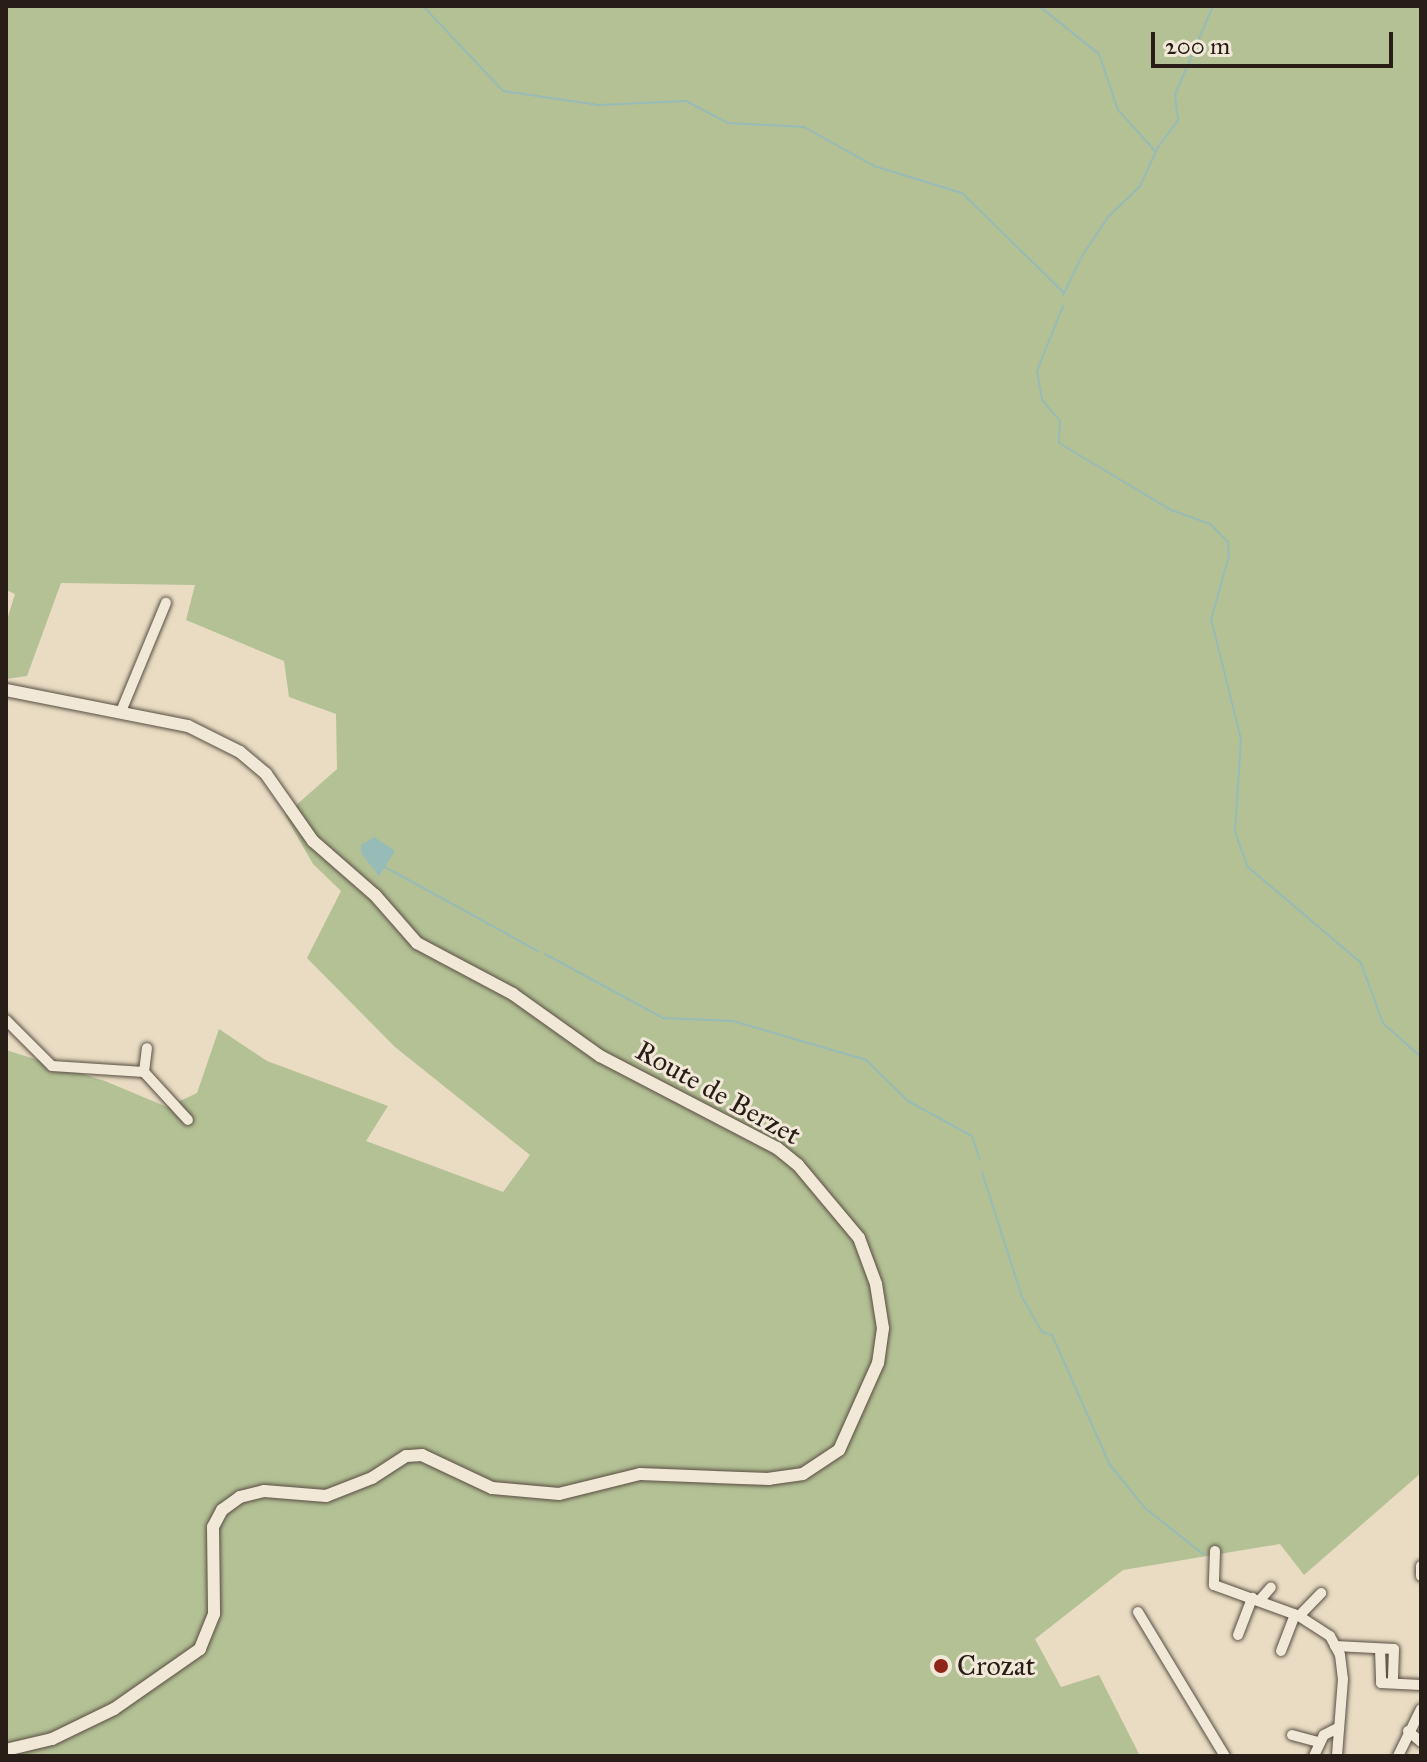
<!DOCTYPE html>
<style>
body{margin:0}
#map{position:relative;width:1427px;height:1762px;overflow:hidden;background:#e9dcc3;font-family:"IM FELL Great Primer",serif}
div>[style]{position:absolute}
.green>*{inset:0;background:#b4c195}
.water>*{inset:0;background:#97bbb6}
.stream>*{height:2px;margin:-1px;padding:0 1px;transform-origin:1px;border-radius:1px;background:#97bbb6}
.roads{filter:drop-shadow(0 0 2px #584d42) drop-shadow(0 0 2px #584d42)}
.minor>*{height:10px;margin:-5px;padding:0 5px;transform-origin:5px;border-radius:5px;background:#f1e8d8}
.tertiary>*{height:12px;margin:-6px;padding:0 6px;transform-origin:6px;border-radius:6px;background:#f1e8d8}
.dots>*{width:22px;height:22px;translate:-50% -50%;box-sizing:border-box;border:4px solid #f1e8d8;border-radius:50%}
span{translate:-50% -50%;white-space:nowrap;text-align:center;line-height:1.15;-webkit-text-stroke:6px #f1e8d8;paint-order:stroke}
.street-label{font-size:28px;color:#281d17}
.poi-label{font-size:28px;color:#281d17}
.left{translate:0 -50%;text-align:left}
.frame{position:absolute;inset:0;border:8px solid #281d17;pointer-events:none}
.scale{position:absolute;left:1151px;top:32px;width:242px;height:36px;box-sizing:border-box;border:4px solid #281d17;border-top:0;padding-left:10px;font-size:24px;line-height:28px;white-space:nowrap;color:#281d17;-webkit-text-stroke:6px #f1e8d8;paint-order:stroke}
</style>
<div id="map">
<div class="green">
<div style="clip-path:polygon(6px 6px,1421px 6px,1421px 1473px,1304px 1575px,1280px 1544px,1123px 1570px,1035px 1639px,1061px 1687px,1099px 1675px,1140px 1756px,6px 1756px,6px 1050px,105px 1081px,167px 1107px,197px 1093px,219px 1029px,267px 1061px,388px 1106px,366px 1141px,503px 1192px,530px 1155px,395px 1047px,307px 958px,341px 891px,313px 864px,285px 815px,337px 769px,336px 714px,289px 697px,284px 661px,186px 620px,195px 585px,61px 583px,27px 676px,6px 679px,6px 623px,15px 594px,6px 590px)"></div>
</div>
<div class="water">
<div style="clip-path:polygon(374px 837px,395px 851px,379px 876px,361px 853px,361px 845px)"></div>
</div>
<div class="stream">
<div style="left:423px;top:6px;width:117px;rotate:46.7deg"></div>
<div style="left:503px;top:91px;width:97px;rotate:8.3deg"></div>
<div style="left:599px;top:105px;width:87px;rotate:-2.6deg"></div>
<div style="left:686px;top:101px;width:47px;rotate:27.6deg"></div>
<div style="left:728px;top:123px;width:76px;rotate:3deg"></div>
<div style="left:804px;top:127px;width:80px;rotate:29.1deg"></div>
<div style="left:874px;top:166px;width:92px;rotate:17.1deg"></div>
<div style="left:962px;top:193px;width:143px;rotate:44.4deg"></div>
<div style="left:1039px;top:6px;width:77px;rotate:38.7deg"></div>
<div style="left:1099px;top:54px;width:59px;rotate:71.3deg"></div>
<div style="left:1118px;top:110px;width:57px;rotate:47.9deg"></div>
<div style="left:1063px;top:295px;width:43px;rotate:-64deg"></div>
<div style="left:1082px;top:256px;width:47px;rotate:-56.3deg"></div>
<div style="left:1108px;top:217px;width:45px;rotate:-44.1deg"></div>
<div style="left:1140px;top:186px;width:43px;rotate:-65.2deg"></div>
<div style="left:1158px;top:147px;width:34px;rotate:-53deg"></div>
<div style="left:1178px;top:120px;width:25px;rotate:-97deg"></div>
<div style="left:1175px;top:95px;width:97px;rotate:-66.9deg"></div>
<div style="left:1063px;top:306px;width:70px;rotate:111.8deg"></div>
<div style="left:1037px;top:371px;width:29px;rotate:80deg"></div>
<div style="left:1042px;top:400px;width:28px;rotate:49deg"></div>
<div style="left:1060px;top:421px;width:22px;rotate:93deg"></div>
<div style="left:1059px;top:443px;width:131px;rotate:30.9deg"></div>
<div style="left:1171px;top:510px;width:41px;rotate:19.7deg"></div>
<div style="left:1210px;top:524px;width:25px;rotate:45deg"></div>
<div style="left:1228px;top:542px;width:14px;rotate:86deg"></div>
<div style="left:1229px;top:556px;width:66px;rotate:105.9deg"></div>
<div style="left:1211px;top:619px;width:124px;rotate:76deg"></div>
<div style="left:1241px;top:739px;width:93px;rotate:93.7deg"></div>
<div style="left:1235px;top:832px;width:37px;rotate:70deg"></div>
<div style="left:1248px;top:867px;width:148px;rotate:40.3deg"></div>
<div style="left:1361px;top:963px;width:64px;rotate:69.9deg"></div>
<div style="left:1383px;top:1023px;width:51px;rotate:41.8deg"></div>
<div style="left:385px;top:867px;width:175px;rotate:28.8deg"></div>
<div style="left:545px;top:954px;width:134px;rotate:28.5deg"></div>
<div style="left:663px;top:1018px;width:70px;rotate:2.5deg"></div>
<div style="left:733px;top:1021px;width:139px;rotate:16.3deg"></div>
<div style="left:866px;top:1060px;width:59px;rotate:44.3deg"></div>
<div style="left:908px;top:1101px;width:73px;rotate:28.7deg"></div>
<div style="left:972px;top:1136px;width:25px;rotate:72deg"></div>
<div style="left:982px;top:1172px;width:131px;rotate:72.3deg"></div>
<div style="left:1022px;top:1297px;width:40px;rotate:60.3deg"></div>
<div style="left:1042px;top:1332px;width:10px;rotate:17deg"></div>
<div style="left:1052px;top:1335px;width:142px;rotate:66deg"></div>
<div style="left:1110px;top:1465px;width:55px;rotate:50.9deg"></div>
<div style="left:1145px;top:1508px;width:74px;rotate:38.4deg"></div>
</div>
<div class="roads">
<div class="minor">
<div style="left:122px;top:709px;width:115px;rotate:-67.5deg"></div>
<div style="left:6px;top:1020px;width:65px;rotate:45deg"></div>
<div style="left:52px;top:1066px;width:92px;rotate:3.7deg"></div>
<div style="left:144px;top:1072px;width:65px;rotate:47.5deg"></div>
<div style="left:144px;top:1072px;width:24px;rotate:-83deg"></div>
<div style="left:1215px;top:1551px;width:34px;rotate:92deg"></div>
<div style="left:1214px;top:1585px;width:90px;rotate:20deg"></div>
<div style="left:1299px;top:1616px;width:37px;rotate:33deg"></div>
<div style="left:1330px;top:1636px;width:21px;rotate:62deg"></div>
<div style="left:1340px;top:1655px;width:24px;rotate:83deg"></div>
<div style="left:1343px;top:1679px;width:77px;rotate:94.5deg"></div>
<div style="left:1421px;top:1566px;width:10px;rotate:90deg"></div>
<div style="left:1259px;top:1601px;width:18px;rotate:-49deg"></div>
<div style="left:1138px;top:1612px;width:168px;rotate:58.9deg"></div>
<div style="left:1299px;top:1616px;width:32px;rotate:-46deg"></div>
<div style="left:1238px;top:1635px;width:40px;rotate:-69deg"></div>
<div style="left:1335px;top:1646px;width:59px;rotate:2.9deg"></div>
<div style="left:1394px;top:1649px;width:34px;rotate:92deg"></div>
<div style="left:1380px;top:1649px;width:34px;rotate:88deg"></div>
<div style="left:1381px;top:1683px;width:40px;rotate:2.9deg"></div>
<div style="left:1281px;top:1651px;width:39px;rotate:-69deg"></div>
<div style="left:1408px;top:1731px;width:17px;rotate:40deg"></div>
<div style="left:1292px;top:1735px;width:28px;rotate:15deg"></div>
<div style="left:1314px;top:1756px;width:23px;rotate:-65deg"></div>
<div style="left:1324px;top:1735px;width:16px;rotate:-27deg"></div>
<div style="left:1398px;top:1756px;width:52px;rotate:-63.9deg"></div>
</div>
<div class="tertiary">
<div style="left:6px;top:690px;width:186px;rotate:11.2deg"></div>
<div style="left:188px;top:726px;width:58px;rotate:26.6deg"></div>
<div style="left:240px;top:752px;width:34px;rotate:40deg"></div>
<div style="left:266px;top:774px;width:82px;rotate:55deg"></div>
<div style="left:313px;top:841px;width:82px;rotate:41.1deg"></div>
<div style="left:375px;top:895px;width:64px;rotate:48.8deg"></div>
<div style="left:417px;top:943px;width:109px;rotate:28deg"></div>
<div style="left:513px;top:994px;width:107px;rotate:35.5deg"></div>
<div style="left:600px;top:1056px;width:199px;rotate:27.5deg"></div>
<div style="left:777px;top:1148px;width:27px;rotate:39deg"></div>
<div style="left:798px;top:1165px;width:95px;rotate:50.1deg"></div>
<div style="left:859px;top:1238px;width:49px;rotate:69.7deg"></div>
<div style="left:876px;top:1284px;width:45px;rotate:81deg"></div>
<div style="left:883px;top:1328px;width:35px;rotate:98deg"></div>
<div style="left:878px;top:1363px;width:95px;rotate:114.1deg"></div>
<div style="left:839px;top:1450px;width:43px;rotate:146.3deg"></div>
<div style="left:803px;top:1474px;width:34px;rotate:172deg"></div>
<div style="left:769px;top:1479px;width:129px;rotate:-177.8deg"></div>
<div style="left:640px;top:1474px;width:83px;rotate:166.1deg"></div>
<div style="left:559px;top:1494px;width:67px;rotate:-174.9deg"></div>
<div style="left:492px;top:1488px;width:77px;rotate:-154.8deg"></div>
<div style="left:422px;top:1455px;width:16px;rotate:176deg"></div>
<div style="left:406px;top:1456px;width:40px;rotate:147.1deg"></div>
<div style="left:372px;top:1478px;width:49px;rotate:158.6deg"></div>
<div style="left:326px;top:1496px;width:62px;rotate:-175.4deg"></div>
<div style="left:264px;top:1491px;width:25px;rotate:166deg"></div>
<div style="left:240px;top:1497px;width:22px;rotate:144deg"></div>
<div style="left:222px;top:1510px;width:19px;rotate:118deg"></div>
<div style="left:213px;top:1527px;width:87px;rotate:89.3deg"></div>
<div style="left:214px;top:1614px;width:38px;rotate:112deg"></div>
<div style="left:200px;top:1649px;width:105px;rotate:145.1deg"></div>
<div style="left:114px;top:1709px;width:69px;rotate:154.2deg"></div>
<div style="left:52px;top:1739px;width:47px;rotate:166.6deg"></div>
</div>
</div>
<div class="dots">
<div style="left:941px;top:1666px;background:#8f2418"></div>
</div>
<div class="street-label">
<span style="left:718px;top:1093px;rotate:29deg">Route de Berzet</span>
</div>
<div class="poi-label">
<span class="left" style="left:957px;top:1666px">Crozat</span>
</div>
<div class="frame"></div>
<div class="scale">200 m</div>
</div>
